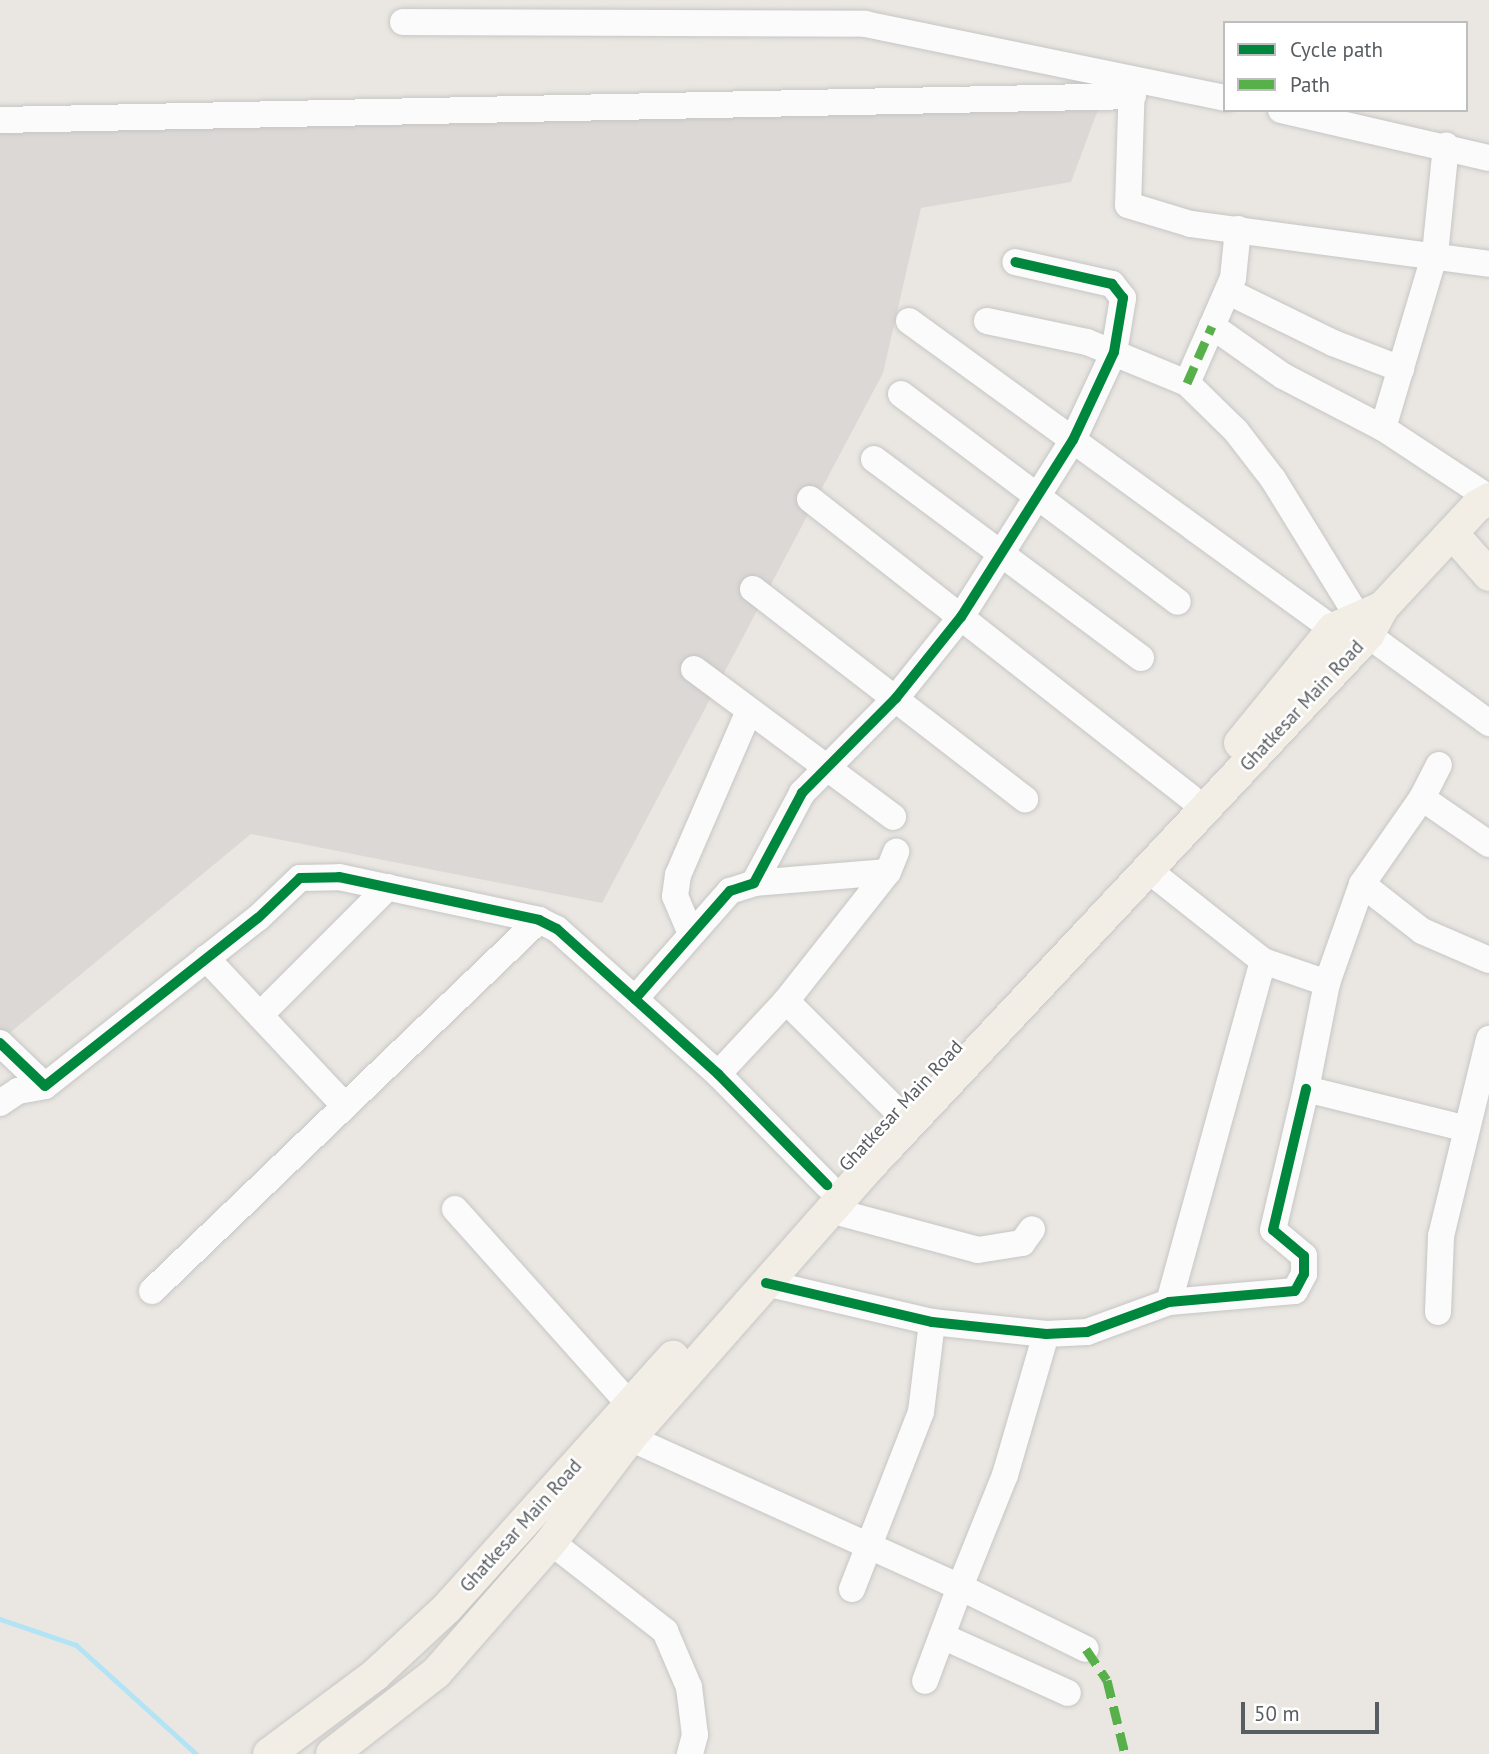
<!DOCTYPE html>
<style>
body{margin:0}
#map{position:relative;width:1489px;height:1754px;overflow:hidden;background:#eae7e2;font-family:"PT Sans",sans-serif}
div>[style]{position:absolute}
.industrial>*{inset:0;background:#dcd8d5}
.stream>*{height:5px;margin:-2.5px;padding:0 2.5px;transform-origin:2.5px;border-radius:2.5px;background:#b3e4f6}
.roads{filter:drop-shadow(0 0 2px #c6c6c5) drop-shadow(0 0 2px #c6c6c5)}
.minor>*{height:26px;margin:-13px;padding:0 13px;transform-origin:13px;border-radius:13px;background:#fcfbfb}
.major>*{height:32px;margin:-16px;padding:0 16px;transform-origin:16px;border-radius:16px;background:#f2eee5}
.quiet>*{height:9px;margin-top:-4.5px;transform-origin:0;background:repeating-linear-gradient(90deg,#58b04a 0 18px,transparent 0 27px)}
.cycleway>*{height:10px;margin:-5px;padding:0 5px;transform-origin:5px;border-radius:5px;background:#00873e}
span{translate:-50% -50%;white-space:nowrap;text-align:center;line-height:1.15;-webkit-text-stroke:5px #fff;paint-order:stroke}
.street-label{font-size:19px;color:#585d61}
.legend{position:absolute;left:1223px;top:21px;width:245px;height:91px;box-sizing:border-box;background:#fff;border:2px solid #bcbec0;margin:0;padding:9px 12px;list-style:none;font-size:21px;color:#585d61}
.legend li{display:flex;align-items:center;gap:14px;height:35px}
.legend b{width:35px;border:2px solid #bcbec0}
.scale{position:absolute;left:1241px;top:1702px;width:138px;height:32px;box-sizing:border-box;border:4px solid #585d61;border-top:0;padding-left:9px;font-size:21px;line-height:24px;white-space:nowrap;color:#585d61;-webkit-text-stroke:5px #fff;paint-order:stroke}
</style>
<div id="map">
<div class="industrial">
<div style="clip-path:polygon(1102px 99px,1071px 182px,921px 208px,883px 373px,602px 903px,251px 834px,0 1041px,0 125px)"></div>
</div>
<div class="stream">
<div style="left:0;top:1619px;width:80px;rotate:18.9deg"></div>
<div style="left:76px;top:1645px;width:162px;rotate:42.2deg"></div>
</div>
<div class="roads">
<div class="minor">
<div style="left:403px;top:22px;width:462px;rotate:0.2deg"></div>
<div style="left:865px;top:24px;width:368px;rotate:11.6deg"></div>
<div style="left:1132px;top:80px;width:125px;rotate:91.8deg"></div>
<div style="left:1128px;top:205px;width:66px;rotate:16.8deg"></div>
<div style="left:1191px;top:224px;width:301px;rotate:7.6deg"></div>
<div style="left:1281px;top:110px;width:213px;rotate:13deg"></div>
<div style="left:0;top:120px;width:1133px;rotate:-1.21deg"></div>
<div style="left:1238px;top:229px;width:49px;rotate:95.8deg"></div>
<div style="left:1233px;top:278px;width:52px;rotate:113.6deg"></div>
<div style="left:1212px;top:326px;width:87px;rotate:35.2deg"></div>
<div style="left:1283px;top:376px;width:113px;rotate:27.5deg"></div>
<div style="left:1383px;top:428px;width:116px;rotate:33.4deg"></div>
<div style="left:1229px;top:292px;width:116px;rotate:26.1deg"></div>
<div style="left:1333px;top:343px;width:73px;rotate:20.9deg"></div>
<div style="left:909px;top:321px;width:524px;rotate:36deg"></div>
<div style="left:987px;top:321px;width:102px;rotate:11.9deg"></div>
<div style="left:1087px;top:342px;width:108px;rotate:22.3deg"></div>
<div style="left:1187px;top:383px;width:69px;rotate:44.4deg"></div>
<div style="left:1236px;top:431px;width:61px;rotate:52.4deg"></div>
<div style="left:1273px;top:479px;width:162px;rotate:58.4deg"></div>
<div style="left:1187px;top:383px;width:62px;rotate:-66.3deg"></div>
<div style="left:901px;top:394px;width:346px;rotate:36.9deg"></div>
<div style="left:1383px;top:428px;width:182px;rotate:-73.4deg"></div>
<div style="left:1435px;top:254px;width:109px;rotate:-84.2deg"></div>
<div style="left:874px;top:459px;width:333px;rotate:36.7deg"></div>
<div style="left:810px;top:499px;width:483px;rotate:38.1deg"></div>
<div style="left:753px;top:589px;width:344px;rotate:37.7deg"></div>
<div style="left:1368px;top:635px;width:150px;rotate:36deg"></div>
<div style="left:694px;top:669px;width:248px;rotate:36.6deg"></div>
<div style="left:1422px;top:798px;width:81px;rotate:34.5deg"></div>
<div style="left:1147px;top:869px;width:148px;rotate:38.4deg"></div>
<div style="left:1263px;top:961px;width:68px;rotate:19deg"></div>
<div style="left:1327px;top:983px;width:105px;rotate:-70.5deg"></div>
<div style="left:1362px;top:884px;width:105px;rotate:-55.1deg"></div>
<div style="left:1422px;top:798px;width:37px;rotate:-63deg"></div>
<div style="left:754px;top:883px;width:134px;rotate:-4.7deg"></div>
<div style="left:1362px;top:884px;width:76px;rotate:38.1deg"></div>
<div style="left:1422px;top:931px;width:73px;rotate:23.4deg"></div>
<div style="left:691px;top:934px;width:41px;rotate:-112.8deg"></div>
<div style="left:675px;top:896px;width:21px;rotate:-82deg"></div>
<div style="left:678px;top:875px;width:179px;rotate:-66.6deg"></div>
<div style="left:206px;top:958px;width:203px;rotate:46.8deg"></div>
<div style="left:1327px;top:983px;width:108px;rotate:101.2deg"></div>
<div style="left:1306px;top:1089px;width:163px;rotate:13.9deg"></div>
<div style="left:635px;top:999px;width:144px;rotate:-48.7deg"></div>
<div style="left:730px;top:891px;width:25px;rotate:-18deg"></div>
<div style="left:754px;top:883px;width:102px;rotate:-61.9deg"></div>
<div style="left:802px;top:793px;width:134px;rotate:-45.3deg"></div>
<div style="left:896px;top:698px;width:104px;rotate:-51.3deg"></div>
<div style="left:961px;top:617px;width:209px;rotate:-57.7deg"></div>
<div style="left:1073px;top:440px;width:97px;rotate:-65deg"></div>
<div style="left:1114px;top:352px;width:55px;rotate:-80.5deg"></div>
<div style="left:1123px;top:298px;width:18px;rotate:-128deg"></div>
<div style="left:1112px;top:284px;width:99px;rotate:-167.2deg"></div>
<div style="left:786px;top:1001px;width:155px;rotate:44.7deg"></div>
<div style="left:260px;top:1015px;width:181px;rotate:-45deg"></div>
<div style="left:0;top:1043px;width:62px;rotate:43.7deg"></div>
<div style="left:45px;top:1086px;width:271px;rotate:-38.3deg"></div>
<div style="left:258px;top:918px;width:58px;rotate:-43.6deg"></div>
<div style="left:300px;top:878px;width:39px;rotate:-1deg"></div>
<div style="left:339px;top:877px;width:205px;rotate:12.1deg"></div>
<div style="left:539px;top:920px;width:20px;rotate:27deg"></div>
<div style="left:557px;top:929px;width:217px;rotate:42deg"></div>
<div style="left:718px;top:1074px;width:156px;rotate:45.5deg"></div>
<div style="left:718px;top:1074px;width:100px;rotate:-47deg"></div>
<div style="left:786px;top:1001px;width:164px;rotate:-51.7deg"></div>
<div style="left:888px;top:872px;width:22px;rotate:-68deg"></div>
<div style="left:0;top:1103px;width:22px;rotate:-34deg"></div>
<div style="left:18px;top:1091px;width:27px;rotate:-10deg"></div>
<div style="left:455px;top:1209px;width:263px;rotate:48.2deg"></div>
<div style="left:830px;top:1210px;width:153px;rotate:15.1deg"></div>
<div style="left:978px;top:1250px;width:45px;rotate:-9deg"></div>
<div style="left:1022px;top:1243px;width:17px;rotate:-54deg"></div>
<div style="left:766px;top:1283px;width:171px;rotate:13.2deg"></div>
<div style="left:932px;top:1322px;width:115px;rotate:6deg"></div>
<div style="left:1046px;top:1334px;width:41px;rotate:-2.8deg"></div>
<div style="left:1087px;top:1332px;width:87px;rotate:-20.1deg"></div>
<div style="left:1169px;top:1302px;width:126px;rotate:-5deg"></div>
<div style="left:1295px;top:1291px;width:19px;rotate:-62deg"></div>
<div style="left:1304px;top:1274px;width:18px;rotate:-90deg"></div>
<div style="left:1304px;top:1256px;width:40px;rotate:-140deg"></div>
<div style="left:1273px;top:1230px;width:145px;rotate:-76.8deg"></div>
<div style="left:152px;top:1291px;width:536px;rotate:-43.79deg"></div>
<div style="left:1169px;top:1302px;width:354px;rotate:-74.6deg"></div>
<div style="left:1438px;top:1312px;width:76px;rotate:-87.7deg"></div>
<div style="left:1441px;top:1236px;width:203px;rotate:-76.3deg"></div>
<div style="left:1046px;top:1334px;width:147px;rotate:106.2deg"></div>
<div style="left:1005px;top:1475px;width:121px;rotate:111.9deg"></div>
<div style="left:960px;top:1587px;width:140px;rotate:26.2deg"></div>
<div style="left:630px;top:1438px;width:362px;rotate:24.3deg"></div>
<div style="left:960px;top:1587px;width:100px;rotate:110.4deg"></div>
<div style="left:551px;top:1542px;width:145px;rotate:38deg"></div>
<div style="left:665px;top:1631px;width:61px;rotate:66.8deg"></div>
<div style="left:689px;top:1687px;width:48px;rotate:82.9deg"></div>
<div style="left:695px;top:1735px;width:20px;rotate:105deg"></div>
<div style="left:852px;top:1589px;width:190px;rotate:-68.7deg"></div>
<div style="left:921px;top:1412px;width:91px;rotate:-83deg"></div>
<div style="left:942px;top:1636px;width:138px;rotate:24.3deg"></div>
</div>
<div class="major">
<div style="left:1452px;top:533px;width:56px;rotate:48.6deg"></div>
<div style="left:1240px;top:743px;width:147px;rotate:-50.8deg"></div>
<div style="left:1333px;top:629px;width:55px;rotate:-23.7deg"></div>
<div style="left:269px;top:1754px;width:132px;rotate:-36.7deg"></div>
<div style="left:375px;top:1675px;width:98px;rotate:-42.9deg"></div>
<div style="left:447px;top:1608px;width:338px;rotate:-48deg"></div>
<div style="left:332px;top:1754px;width:132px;rotate:-37.9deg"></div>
<div style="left:436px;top:1673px;width:174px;rotate:-48.7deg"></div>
<div style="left:551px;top:1542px;width:131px;rotate:-52.8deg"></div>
<div style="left:630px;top:1438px;width:357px;rotate:-48.6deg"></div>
<div style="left:866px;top:1170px;width:734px;rotate:-46.82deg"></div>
<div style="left:1368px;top:635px;width:32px;rotate:-62deg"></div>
<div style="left:1383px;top:607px;width:138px;rotate:-47.1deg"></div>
<div style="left:1477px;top:506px;width:14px;rotate:-30deg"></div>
</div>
</div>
<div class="quiet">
<div style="left:1187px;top:383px;width:62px;rotate:-66.3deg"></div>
<div style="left:1086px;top:1649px;width:37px;rotate:56deg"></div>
<div style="left:1107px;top:1680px;width:76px;rotate:76.3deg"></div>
</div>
<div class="cycleway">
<div style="left:635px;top:999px;width:144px;rotate:-48.7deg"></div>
<div style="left:730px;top:891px;width:25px;rotate:-18deg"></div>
<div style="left:754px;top:883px;width:102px;rotate:-61.9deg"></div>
<div style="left:802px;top:793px;width:134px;rotate:-45.3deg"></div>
<div style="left:896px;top:698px;width:104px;rotate:-51.3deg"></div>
<div style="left:961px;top:617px;width:209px;rotate:-57.7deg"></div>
<div style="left:1073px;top:440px;width:97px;rotate:-65deg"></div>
<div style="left:1114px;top:352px;width:55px;rotate:-80.5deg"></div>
<div style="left:1123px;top:298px;width:18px;rotate:-128deg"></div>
<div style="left:1112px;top:284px;width:99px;rotate:-167.2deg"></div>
<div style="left:0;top:1043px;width:62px;rotate:43.7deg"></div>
<div style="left:45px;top:1086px;width:271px;rotate:-38.3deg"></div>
<div style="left:258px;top:918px;width:58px;rotate:-43.6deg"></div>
<div style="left:300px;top:878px;width:39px;rotate:-1deg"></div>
<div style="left:339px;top:877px;width:205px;rotate:12.1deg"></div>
<div style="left:539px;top:920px;width:20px;rotate:27deg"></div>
<div style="left:557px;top:929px;width:217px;rotate:42deg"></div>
<div style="left:718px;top:1074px;width:156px;rotate:45.5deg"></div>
<div style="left:766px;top:1283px;width:171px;rotate:13.2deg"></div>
<div style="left:932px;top:1322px;width:115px;rotate:6deg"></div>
<div style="left:1046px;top:1334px;width:41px;rotate:-2.8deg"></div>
<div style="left:1087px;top:1332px;width:87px;rotate:-20.1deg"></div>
<div style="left:1169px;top:1302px;width:126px;rotate:-5deg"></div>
<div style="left:1295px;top:1291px;width:19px;rotate:-62deg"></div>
<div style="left:1304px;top:1274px;width:18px;rotate:-90deg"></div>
<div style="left:1304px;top:1256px;width:40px;rotate:-140deg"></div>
<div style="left:1273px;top:1230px;width:145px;rotate:-76.8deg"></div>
</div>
<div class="street-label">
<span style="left:1302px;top:706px;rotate:-47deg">Ghatkesar Main Road</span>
<span style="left:901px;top:1106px;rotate:-47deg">Ghatkesar Main Road</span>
<span style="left:521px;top:1526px;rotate:-48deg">Ghatkesar Main Road</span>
</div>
<ul class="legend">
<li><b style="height:9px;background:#00873e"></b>Cycle path</li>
<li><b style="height:9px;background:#58b04a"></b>Path</li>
</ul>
<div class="scale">50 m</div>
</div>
